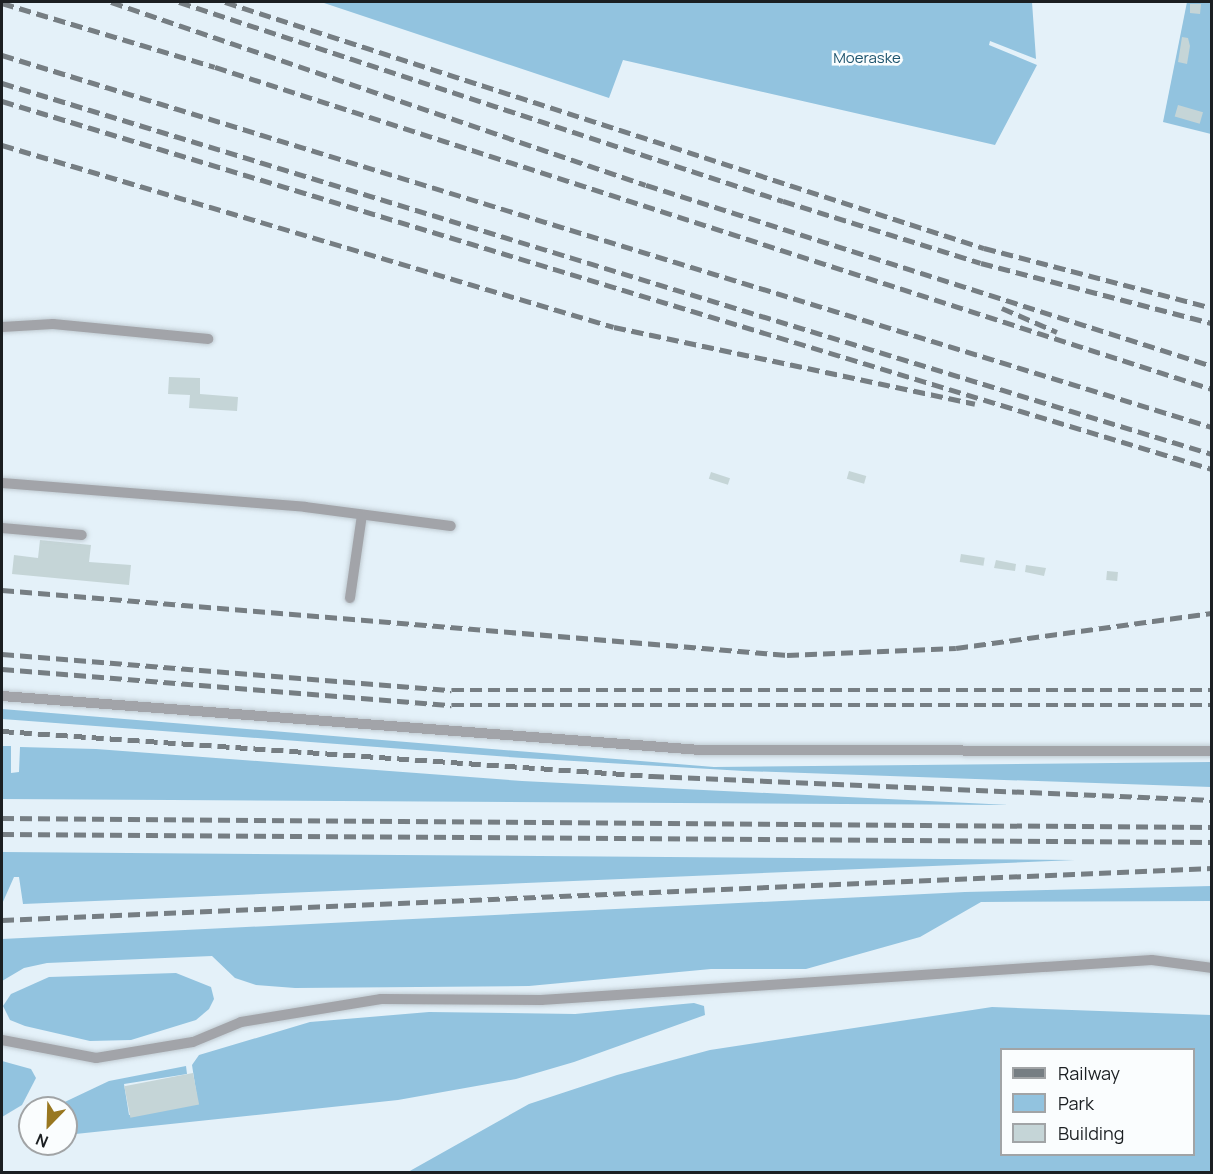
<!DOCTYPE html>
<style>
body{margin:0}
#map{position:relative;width:1213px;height:1174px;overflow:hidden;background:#e4f1f9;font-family:Manrope,sans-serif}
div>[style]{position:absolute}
.green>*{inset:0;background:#92c3df}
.building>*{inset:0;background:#c5d5d7;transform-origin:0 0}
.roads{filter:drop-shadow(0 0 2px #c0cbd2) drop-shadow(0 0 2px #c0cbd2)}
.lane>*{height:10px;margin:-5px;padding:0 5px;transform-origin:5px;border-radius:5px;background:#a2a4a9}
.rail>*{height:4.5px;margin-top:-2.25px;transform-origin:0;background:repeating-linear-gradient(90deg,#767e83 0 12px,transparent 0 18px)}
span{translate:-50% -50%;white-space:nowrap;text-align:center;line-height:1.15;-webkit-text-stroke:5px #fafdfe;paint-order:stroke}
.park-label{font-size:15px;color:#1e546e}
.frame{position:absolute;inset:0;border:3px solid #1b1f22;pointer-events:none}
.legend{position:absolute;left:1000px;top:1048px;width:195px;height:108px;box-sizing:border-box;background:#fafdfe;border:2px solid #a1a4a6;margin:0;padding:8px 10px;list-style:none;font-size:18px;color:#1b1f22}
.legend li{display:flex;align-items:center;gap:12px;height:30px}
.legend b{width:30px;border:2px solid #a1a4a6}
.north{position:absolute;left:18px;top:1096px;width:60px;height:60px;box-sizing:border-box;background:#fafdfe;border:2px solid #a1a4a6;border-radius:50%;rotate:203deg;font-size:16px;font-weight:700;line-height:24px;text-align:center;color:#1b1f22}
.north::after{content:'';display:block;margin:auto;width:21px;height:27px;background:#987720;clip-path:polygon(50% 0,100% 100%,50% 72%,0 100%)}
</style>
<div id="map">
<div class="green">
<div style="clip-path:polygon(321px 2px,1032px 2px,1036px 59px,990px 41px,989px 45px,1037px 65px,995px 145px,623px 60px,609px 98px)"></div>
<div style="clip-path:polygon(1187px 2px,1211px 2px,1211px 134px,1163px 122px)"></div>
<div style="clip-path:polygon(2px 709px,714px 767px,1211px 762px,1211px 787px,744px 771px,523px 758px,2px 719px)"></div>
<div style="clip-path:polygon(2px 746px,11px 746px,11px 773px,19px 772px,20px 747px,96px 749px,522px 781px,1009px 805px,2px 799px)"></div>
<div style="clip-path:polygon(2px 852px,1075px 860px,23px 904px,19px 877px,14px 877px,2px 904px)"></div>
<div style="clip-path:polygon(1211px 886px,1211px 901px,981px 902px,920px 937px,806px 969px,711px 969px,529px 986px,295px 988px,256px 985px,235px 978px,212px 956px,47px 963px,24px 968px,2px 981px,2px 939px,965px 892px)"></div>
<div style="clip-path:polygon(176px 973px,211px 987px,214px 999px,209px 1009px,196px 1020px,131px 1040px,90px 1041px,25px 1026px,10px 1020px,3px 1006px,11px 994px,49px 977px)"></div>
<div style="clip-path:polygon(694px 1003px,704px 1006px,705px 1015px,574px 1062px,516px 1079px,398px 1100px,66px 1135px,66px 1108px,52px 1108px,109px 1081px,186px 1066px,187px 1074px,124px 1084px,129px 1115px,198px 1104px,192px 1065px,199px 1055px,310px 1022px,429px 1012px,575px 1014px)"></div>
<div style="clip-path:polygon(evenodd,992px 1007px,1211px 1015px,1211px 1172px,408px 1172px,529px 1104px,617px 1075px,710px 1050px,992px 1007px,1002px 1050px,1194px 1050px,1194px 1154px,1002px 1154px,1002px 1050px)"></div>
<div style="clip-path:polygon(2px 1061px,31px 1069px,36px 1078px,22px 1105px,2px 1117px)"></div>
</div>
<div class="building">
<div style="clip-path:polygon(1190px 4px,1201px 4px,1200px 14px,1190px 13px)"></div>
<div style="clip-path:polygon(1182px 37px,1188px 38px,1190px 46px,1187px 64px,1178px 62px)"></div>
<div style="left:1178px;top:105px;width:26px;height:12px;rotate:16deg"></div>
<div style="clip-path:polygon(169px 377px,200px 378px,200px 394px,238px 397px,237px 411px,189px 408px,190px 395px,168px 394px)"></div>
<div style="left:849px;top:471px;width:18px;height:8px;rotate:16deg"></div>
<div style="left:711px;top:472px;width:20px;height:7px;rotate:18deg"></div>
<div style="clip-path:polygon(40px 540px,91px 545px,89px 562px,131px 565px,129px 585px,12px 574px,14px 555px,38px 558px)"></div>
<div style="left:961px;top:554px;width:24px;height:8px;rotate:9deg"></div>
<div style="clip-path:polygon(996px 560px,1016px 564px,1015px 571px,994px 568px)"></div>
<div style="clip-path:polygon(1026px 565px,1046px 568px,1044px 576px,1025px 572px)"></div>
<div style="left:1107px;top:571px;width:11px;height:9px;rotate:5deg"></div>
<div style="left:193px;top:1073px;width:32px;height:70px;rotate:79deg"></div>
</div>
<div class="roads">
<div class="lane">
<div style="left:2px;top:327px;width:51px;rotate:-3.4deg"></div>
<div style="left:53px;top:324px;width:156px;rotate:5.5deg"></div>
<div style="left:2px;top:483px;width:304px;rotate:4.5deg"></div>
<div style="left:305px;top:507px;width:147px;rotate:7.4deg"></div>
<div style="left:2px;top:528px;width:80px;rotate:5deg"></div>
<div style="left:350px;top:598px;width:84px;rotate:-81.8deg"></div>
<div style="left:2px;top:696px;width:700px;rotate:4.42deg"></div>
<div style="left:700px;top:750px;width:512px;rotate:0.11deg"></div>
<div style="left:2px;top:1040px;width:96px;rotate:10.8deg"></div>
<div style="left:96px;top:1058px;width:98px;rotate:-9.4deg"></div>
<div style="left:193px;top:1042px;width:52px;rotate:-22.6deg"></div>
<div style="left:241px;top:1022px;width:142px;rotate:-9.3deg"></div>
<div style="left:381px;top:999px;width:160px;rotate:0.4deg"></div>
<div style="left:541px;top:1000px;width:612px;rotate:-3.75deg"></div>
<div style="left:1152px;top:960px;width:61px;rotate:7.6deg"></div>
</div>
</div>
<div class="rail">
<div style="left:111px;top:2px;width:565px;rotate:18.88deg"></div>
<div style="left:646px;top:185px;width:594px;rotate:17.73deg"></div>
<div style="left:179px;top:2px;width:636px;rotate:18.24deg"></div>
<div style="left:783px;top:201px;width:207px;rotate:17.4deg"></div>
<div style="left:981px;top:263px;width:239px;rotate:14.6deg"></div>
<div style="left:225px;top:2px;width:798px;rotate:17.96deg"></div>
<div style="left:984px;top:248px;width:236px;rotate:14.7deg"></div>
<div style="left:2px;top:3px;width:222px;rotate:16.7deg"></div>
<div style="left:215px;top:67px;width:1048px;rotate:17.9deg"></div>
<div style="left:2px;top:55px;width:1266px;rotate:17.09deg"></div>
<div style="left:2px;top:83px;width:1266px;rotate:17.05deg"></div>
<div style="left:2px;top:101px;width:1265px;rotate:16.92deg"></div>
<div style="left:2px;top:145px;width:638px;rotate:16.56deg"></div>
<div style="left:614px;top:327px;width:369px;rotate:12deg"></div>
<div style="left:1002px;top:308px;width:60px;rotate:23.6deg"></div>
<div style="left:2px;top:590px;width:788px;rotate:4.73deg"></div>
<div style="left:787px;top:655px;width:169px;rotate:-2.4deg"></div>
<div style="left:956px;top:648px;width:258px;rotate:-7.8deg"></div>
<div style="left:2px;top:654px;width:451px;rotate:4.6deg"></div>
<div style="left:452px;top:690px;width:760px"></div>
<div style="left:2px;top:669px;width:451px;rotate:4.6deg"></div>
<div style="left:452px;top:705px;width:760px"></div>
<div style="left:2px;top:731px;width:652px;rotate:3.96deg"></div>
<div style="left:652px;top:776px;width:561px;rotate:2.45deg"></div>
<div style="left:2px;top:818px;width:1210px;rotate:0.43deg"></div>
<div style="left:2px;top:834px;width:1210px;rotate:0.38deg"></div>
<div style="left:2px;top:920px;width:1211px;rotate:-2.46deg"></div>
</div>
<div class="park-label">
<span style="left:867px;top:58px">Moeraske</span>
</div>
<div class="frame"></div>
<ul class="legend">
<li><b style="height:8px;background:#767e83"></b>Railway</li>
<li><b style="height:16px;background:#92c3df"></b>Park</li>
<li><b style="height:16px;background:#c5d5d7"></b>Building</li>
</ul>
<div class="north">N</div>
</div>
